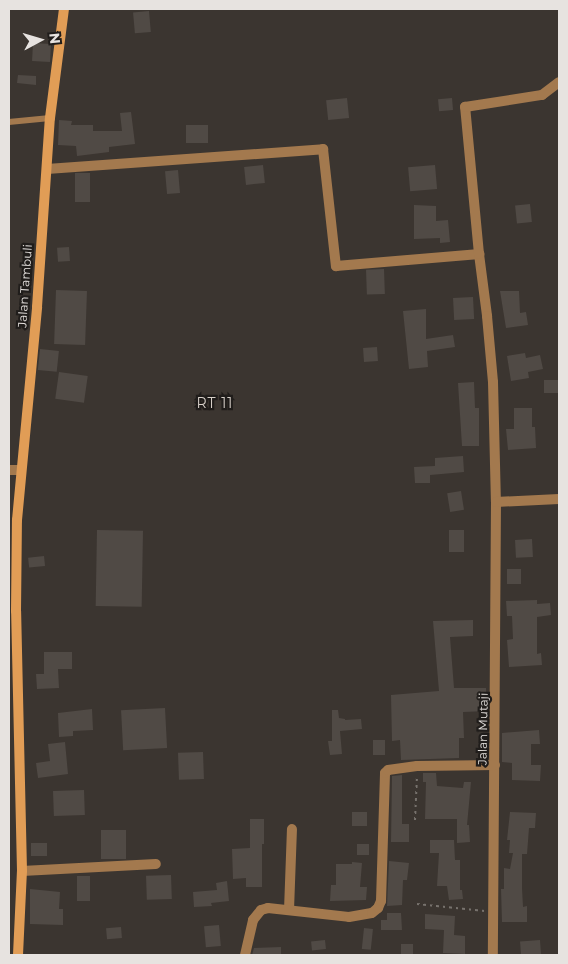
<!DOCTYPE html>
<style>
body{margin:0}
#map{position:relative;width:568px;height:964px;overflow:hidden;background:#3b3530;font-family:Montserrat,sans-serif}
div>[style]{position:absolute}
.building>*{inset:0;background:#504a45;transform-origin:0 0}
.path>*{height:2px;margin-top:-1px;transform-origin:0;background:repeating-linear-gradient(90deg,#77726d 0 2.5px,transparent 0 6.5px)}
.lane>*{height:5.5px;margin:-2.75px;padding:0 2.75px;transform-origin:2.75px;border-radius:2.75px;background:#a3794e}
.street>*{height:10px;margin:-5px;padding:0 5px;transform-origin:5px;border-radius:5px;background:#a3794e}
.secondary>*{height:10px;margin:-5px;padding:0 5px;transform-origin:5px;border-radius:5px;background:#e19d56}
span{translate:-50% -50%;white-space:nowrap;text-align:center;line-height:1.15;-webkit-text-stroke:4.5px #201d1b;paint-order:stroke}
.street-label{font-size:12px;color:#e7e3e0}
.neighbourhood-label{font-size:14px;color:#d7d0c9;letter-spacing:1px}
.frame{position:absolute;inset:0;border:10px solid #e7e3e0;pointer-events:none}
.north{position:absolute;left:15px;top:15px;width:50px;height:50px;-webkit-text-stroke:4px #201d1b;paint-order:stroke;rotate:84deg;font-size:14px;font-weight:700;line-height:20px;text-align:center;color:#e7e3e0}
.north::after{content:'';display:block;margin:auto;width:18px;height:22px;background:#e7e3e0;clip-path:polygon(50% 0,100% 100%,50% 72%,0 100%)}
</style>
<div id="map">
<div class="building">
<div style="left:149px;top:11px;width:21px;height:16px;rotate:85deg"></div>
<div style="left:33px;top:43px;width:18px;height:18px;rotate:3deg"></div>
<div style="clip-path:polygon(18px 75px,36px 76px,36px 85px,17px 83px)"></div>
<div style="left:347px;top:98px;width:20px;height:21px;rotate:84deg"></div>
<div style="left:452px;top:98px;width:12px;height:14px;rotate:85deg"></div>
<div style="clip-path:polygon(131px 112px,135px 144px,109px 147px,109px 152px,77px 156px,76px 146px,58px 145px,59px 120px,72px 121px,71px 125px,93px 125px,93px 131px,122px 131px,120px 113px)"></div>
<div style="left:186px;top:125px;width:22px;height:18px"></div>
<div style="left:263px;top:165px;width:18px;height:19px;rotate:84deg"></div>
<div style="left:435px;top:165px;width:24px;height:27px;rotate:85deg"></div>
<div style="left:178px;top:170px;width:23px;height:13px;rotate:85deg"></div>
<div style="left:90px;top:173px;width:29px;height:15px;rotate:90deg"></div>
<div style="left:530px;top:204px;width:18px;height:15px;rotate:84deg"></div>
<div style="clip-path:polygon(414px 205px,436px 206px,436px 221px,448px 220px,450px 242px,440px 243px,440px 238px,414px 239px)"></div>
<div style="left:69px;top:247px;width:14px;height:12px;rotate:86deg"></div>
<div style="left:384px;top:269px;width:25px;height:18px;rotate:88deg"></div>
<div style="left:56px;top:290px;width:31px;height:54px;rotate:2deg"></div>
<div style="clip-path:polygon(500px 291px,519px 291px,520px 313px,526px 312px,528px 325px,506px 328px)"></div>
<div style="left:473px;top:297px;width:22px;height:20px;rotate:87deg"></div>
<div style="clip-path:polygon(426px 309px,426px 339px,453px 335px,455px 347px,427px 351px,428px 367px,409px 369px,403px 311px)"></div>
<div style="left:377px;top:347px;width:14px;height:14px;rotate:86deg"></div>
<div style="left:40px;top:349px;width:19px;height:21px;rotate:6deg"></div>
<div style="clip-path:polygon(525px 353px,526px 358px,540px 355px,543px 369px,528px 372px,529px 378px,511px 381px,507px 356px)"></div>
<div style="left:59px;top:372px;width:29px;height:27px;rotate:8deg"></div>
<div style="left:544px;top:380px;width:15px;height:13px"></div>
<div style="clip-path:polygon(474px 382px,475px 408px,479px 408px,479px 446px,462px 446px,458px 383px)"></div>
<div style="clip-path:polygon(514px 408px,532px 408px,532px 427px,535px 427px,536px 448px,508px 450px,506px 429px,514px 429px)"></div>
<div style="clip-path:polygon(463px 456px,464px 472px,430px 475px,430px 483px,415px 483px,414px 467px,435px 466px,435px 458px)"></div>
<div style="left:461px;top:491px;width:19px;height:14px;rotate:81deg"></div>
<div style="left:97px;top:530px;width:46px;height:76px;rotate:1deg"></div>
<div style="left:449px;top:530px;width:15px;height:22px"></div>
<div style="left:532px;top:539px;width:18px;height:17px;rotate:87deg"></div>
<div style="left:44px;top:556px;width:10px;height:16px;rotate:84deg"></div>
<div style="left:507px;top:569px;width:14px;height:15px"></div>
<div style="clip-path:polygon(537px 600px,537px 604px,550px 603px,551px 615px,537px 617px,537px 654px,541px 653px,542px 665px,509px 667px,507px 640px,513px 639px,512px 616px,507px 616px,506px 601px)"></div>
<div style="clip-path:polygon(473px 620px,473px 636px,450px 637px,454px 688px,486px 688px,487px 711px,463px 712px,464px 738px,459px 738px,459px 758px,401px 760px,400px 740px,392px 741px,391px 695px,439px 691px,433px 621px)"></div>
<div style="clip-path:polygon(44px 652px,72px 652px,72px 669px,58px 669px,59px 688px,37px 689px,36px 674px,44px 674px)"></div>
<div style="left:165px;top:708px;width:40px;height:44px;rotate:87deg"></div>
<div style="clip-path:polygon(92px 709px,93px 730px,73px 731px,73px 736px,59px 737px,58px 713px)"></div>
<div style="clip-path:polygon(332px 710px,338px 710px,339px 718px,345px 719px,345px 720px,361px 719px,362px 729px,340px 731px,342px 754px,330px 755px,328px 741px,332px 741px)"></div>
<div style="clip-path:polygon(539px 730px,540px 744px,531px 744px,531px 765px,541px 765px,540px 781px,512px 780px,512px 763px,502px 762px,502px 733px)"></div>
<div style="left:373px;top:740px;width:12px;height:15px"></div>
<div style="clip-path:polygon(65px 742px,68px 774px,38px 778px,36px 763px,50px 761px,48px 744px)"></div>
<div style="left:203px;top:752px;width:27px;height:25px;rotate:88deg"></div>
<div style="clip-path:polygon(423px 773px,436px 773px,437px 786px,463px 788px,464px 782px,471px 782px,467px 825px,469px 825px,470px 842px,457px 843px,457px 819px,425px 819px,426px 782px,423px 782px)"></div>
<div style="clip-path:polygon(402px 775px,402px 824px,409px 824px,409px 842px,391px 842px,392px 776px)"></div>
<div style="left:84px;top:790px;width:25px;height:31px;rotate:88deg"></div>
<div style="left:367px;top:812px;width:14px;height:15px;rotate:90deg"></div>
<div style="clip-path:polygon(510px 812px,536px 813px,535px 828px,529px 828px,527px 854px,522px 854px,522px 888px,523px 907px,527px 906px,527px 922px,502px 922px,501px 889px,504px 889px,504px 868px,510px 869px,513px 853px,509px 853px,510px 840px,507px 840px)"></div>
<div style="clip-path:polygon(250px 819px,264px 819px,264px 844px,262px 844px,262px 887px,246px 887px,246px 878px,233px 879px,232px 849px,250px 848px)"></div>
<div style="left:126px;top:830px;width:29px;height:25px;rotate:90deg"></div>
<div style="clip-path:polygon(430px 840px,454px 840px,455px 860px,460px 860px,460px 890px,462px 890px,463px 899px,449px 900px,447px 886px,437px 886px,439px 853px,430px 853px)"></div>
<div style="left:47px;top:843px;width:13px;height:16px;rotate:90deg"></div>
<div style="left:357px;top:844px;width:12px;height:11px"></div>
<div style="clip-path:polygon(389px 861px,409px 863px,407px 880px,403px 880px,402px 905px,387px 906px)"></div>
<div style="clip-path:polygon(352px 862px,362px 863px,360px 887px,367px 887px,366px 900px,330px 901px,331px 885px,336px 885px,336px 864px,352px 864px)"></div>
<div style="left:171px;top:875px;width:24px;height:25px;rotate:88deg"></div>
<div style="left:77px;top:876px;width:13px;height:25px"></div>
<div style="clip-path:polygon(227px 881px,229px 901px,211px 903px,212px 906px,194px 907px,193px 892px,217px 890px,216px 883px)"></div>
<div style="clip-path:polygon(30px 889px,60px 892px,59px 909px,63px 909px,63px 925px,30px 924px)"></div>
<div style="clip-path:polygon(387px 913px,401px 913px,402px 930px,381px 930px,381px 920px,387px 920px)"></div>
<div style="clip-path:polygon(425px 914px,455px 916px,454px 935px,465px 936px,465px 954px,443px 953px,444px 930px,425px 929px)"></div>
<div style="left:219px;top:925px;width:21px;height:15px;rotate:85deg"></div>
<div style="left:121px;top:927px;width:11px;height:15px;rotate:85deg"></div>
<div style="left:364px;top:928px;width:9px;height:21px;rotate:6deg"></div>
<div style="left:325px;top:940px;width:9px;height:14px;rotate:84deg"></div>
<div style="left:540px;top:940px;width:15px;height:20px;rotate:86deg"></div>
<div style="left:401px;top:944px;width:12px;height:11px"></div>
<div style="clip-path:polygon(281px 947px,281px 955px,252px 955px,254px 948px)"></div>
</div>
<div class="path">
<div style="left:415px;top:820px;width:44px;rotate:-87.4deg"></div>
<div style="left:417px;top:904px;width:68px;rotate:5.9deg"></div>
<div style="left:384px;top:954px;width:1px;rotate:90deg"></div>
</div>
<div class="lane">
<div style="left:9px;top:122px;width:41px;rotate:-5.6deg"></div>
</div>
<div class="street">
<div style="left:47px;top:169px;width:277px;rotate:-4.1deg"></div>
<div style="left:323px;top:149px;width:118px;rotate:83.7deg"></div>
<div style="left:336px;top:266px;width:144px;rotate:-4.8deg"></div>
<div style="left:479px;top:254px;width:63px;rotate:82.6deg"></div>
<div style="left:487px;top:316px;width:66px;rotate:84.8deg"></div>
<div style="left:493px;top:382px;width:120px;rotate:88.6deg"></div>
<div style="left:496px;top:502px;width:453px;rotate:90.4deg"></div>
<div style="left:479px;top:254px;width:148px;rotate:-95.4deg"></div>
<div style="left:465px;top:107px;width:78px;rotate:-8.9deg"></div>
<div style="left:542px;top:95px;width:21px;rotate:-37deg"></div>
<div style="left:9px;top:470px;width:11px"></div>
<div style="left:496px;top:502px;width:63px;rotate:-2.7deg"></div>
<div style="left:22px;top:871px;width:134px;rotate:-3deg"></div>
<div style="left:289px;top:910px;width:81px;rotate:-87.9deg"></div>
<div style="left:245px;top:955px;width:36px;rotate:-77deg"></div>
<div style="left:253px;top:920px;width:13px;rotate:-51deg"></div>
<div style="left:261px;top:910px;width:7px;rotate:-16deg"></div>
<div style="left:268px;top:908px;width:81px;rotate:6.3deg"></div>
<div style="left:349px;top:917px;width:23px;rotate:-10deg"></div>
<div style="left:372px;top:913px;width:8px;rotate:-40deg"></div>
<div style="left:378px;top:908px;width:8px;rotate:-67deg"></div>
<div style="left:381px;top:901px;width:128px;rotate:-88.2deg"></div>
<div style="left:385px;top:773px;width:4px;rotate:-45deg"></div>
<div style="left:388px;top:770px;width:29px;rotate:-8deg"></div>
<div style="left:417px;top:766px;width:78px;rotate:-0.7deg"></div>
</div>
<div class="secondary">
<div style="left:18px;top:955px;width:84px;rotate:-87.3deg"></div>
<div style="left:22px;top:871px;width:260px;rotate:-91.3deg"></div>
<div style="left:16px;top:611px;width:91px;rotate:-89.4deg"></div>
<div style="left:17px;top:520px;width:214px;rotate:-84.6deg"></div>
<div style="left:37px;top:307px;width:189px;rotate:-86.1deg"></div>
<div style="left:50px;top:118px;width:110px;rotate:-82.7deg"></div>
</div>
<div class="street-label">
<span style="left:25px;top:286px;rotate:-86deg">Jalan Tambuli</span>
<span style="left:483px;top:729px;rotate:-89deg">Jalan Mutaji</span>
</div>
<div class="neighbourhood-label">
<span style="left:215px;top:403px">RT 11</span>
</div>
<div class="frame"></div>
<div class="north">N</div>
</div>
